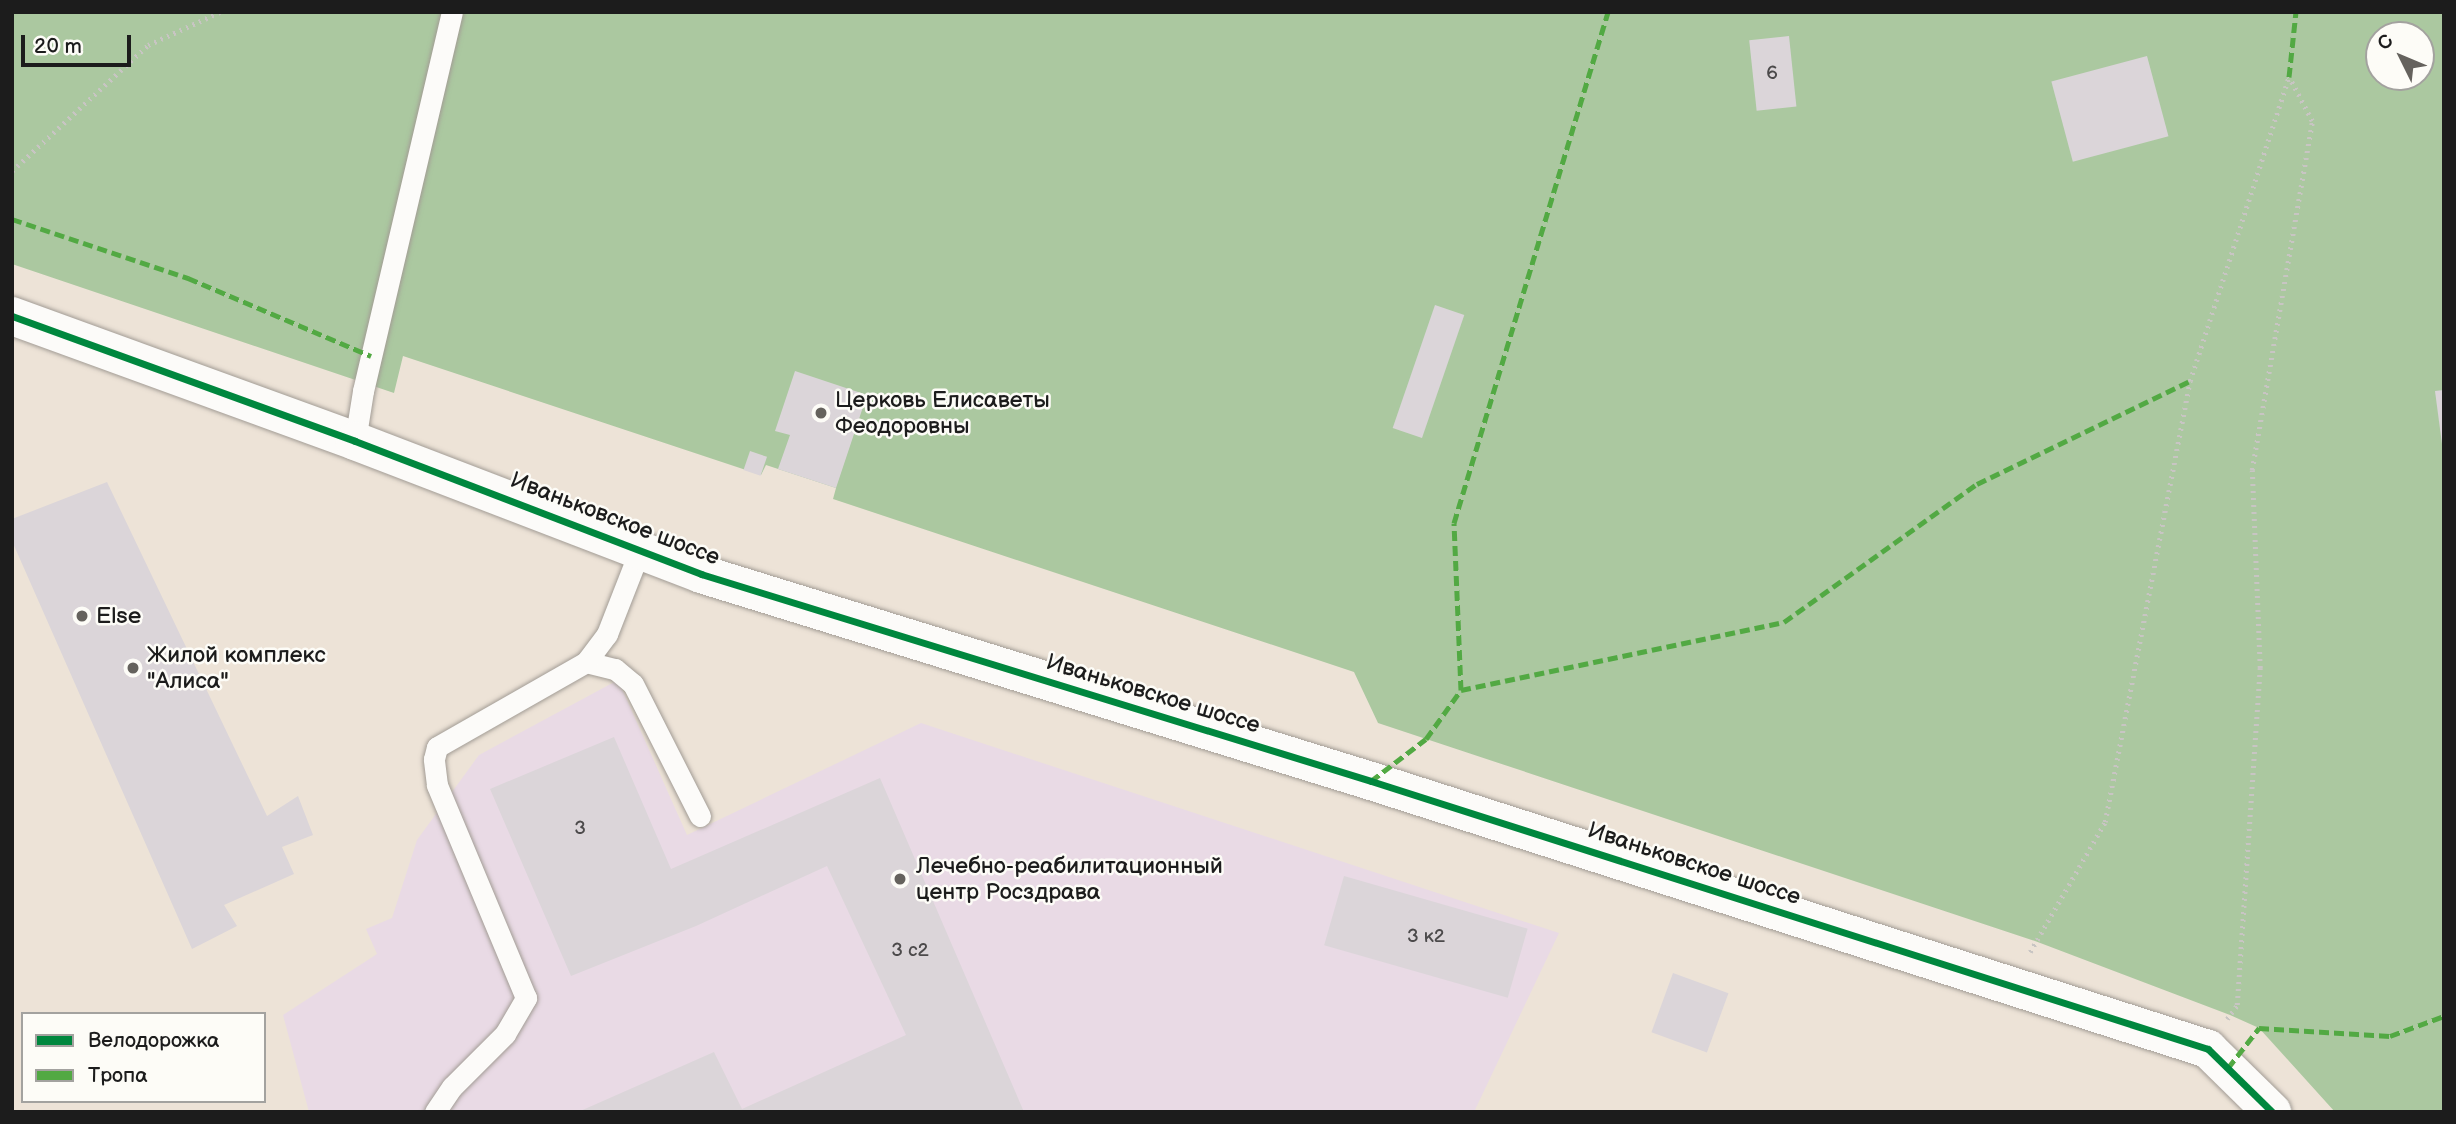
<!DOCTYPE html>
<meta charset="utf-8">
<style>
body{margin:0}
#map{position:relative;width:2456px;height:1124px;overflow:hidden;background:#ede3d7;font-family:"Balsamiq Sans",sans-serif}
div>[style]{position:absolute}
.built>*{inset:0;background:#e9dae5}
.forest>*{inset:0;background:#abc8a0}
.building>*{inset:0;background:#dbd5d9;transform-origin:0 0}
.path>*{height:4.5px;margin-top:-2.25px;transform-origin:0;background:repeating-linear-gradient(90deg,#c8c5c3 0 2px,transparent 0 7px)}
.roads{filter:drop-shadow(0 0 2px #a29c95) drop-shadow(0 0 2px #a29c95)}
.lane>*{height:21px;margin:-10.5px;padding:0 10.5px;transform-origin:10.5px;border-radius:10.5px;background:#fcfbf9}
.street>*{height:38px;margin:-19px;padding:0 19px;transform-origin:19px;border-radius:19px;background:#fcfbf9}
.quiet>*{height:5px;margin-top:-2.5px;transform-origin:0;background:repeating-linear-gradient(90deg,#52a943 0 10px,transparent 0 15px)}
.cycleway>*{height:7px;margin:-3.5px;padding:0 3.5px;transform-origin:3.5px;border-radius:3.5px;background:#00873e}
.dots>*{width:19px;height:19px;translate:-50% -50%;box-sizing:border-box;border:4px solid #fdfcf7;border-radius:50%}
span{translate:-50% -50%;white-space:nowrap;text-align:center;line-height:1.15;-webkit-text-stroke:5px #fdfcf7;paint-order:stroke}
.number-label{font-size:19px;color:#4c4a4b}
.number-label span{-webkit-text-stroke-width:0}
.poi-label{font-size:23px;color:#1c1c1c}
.left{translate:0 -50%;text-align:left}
.street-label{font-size:23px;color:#1c1c1c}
.frame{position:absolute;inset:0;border:14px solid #1c1c1c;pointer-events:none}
.legend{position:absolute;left:21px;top:1012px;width:245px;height:91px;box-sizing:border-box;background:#fdfcf7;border:2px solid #a3a29f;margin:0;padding:9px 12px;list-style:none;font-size:21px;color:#1c1c1c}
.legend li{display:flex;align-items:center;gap:14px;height:35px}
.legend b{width:35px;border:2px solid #a3a29f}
.north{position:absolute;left:2365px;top:21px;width:70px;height:70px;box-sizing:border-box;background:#fdfcf7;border:2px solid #a3a29f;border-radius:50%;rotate:313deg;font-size:19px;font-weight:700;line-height:28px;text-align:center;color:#1c1c1c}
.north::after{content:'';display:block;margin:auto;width:24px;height:32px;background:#65625d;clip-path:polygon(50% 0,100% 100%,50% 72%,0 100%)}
.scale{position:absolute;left:21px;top:35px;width:110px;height:32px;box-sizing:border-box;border:4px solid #1c1c1c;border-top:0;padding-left:9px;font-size:21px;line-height:24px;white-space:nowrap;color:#1c1c1c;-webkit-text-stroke:5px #fdfcf7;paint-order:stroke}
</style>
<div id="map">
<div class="built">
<div style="clip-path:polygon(618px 680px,687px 835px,921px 723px,1559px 933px,1474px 1112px,309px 1112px,283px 1015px,377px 954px,366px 929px,392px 918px,417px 840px,479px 755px)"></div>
</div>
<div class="forest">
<div style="clip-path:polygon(evenodd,12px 12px,2444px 12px,2444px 1112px,2335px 1112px,2259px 1028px,2230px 1015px,2035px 941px,1378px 723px,1354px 672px,833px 499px,836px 488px,766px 465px,761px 475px,403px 356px,394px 393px,12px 264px,12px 12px,2379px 35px,2421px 35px,2421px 77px,2379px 77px,2379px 35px)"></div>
</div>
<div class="building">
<div style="left:1789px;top:36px;width:71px;height:40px;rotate:84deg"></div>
<div style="left:2147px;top:56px;width:83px;height:99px;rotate:75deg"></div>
<div style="left:1435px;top:305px;width:31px;height:130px;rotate:19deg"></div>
<div style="clip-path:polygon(795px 371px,867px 395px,836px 488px,778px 469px,790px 435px,775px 431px)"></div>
<div style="clip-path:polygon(2444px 390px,2444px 444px,2442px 444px,2435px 391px)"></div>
<div style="left:750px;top:451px;width:18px;height:20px;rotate:19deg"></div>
<div style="clip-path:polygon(107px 482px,267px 816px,298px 796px,313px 835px,282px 847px,294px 874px,224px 905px,237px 926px,192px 949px,12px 541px,12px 519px)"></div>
<div style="clip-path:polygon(614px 737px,671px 869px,880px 778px,1024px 1112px,578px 1112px,714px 1052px,742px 1109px,906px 1035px,827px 866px,696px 926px,571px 976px,490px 789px)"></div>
<div style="left:1344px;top:876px;width:191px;height:72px;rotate:16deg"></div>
<div style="left:1673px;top:973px;width:59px;height:63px;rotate:20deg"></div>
</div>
<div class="path">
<div style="left:12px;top:171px;width:185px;rotate:-42.8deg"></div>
<div style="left:148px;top:45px;width:79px;rotate:-24.6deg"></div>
<div style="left:2030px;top:952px;width:150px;rotate:-60deg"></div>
<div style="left:2105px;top:822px;width:449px;rotate:-79.1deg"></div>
<div style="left:2190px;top:381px;width:320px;rotate:-72deg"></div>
<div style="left:2227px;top:1019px;width:17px;rotate:-54deg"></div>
<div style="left:2237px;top:1005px;width:338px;rotate:-86.1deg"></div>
<div style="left:2260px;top:668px;width:198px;rotate:-92.3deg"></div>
<div style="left:2252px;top:470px;width:354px;rotate:-80.2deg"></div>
<div style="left:2312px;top:121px;width:50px;rotate:-117.6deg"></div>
</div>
<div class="roads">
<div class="lane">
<div style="left:355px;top:441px;width:51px;rotate:-80.9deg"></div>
<div style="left:363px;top:391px;width:389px;rotate:-76.8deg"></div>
<div style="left:586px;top:662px;width:30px;rotate:14deg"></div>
<div style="left:615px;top:669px;width:23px;rotate:40deg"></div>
<div style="left:633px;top:684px;width:148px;rotate:63.1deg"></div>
<div style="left:435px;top:1112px;width:30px;rotate:-56deg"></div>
<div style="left:452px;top:1087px;width:75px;rotate:-45deg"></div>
<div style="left:505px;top:1034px;width:42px;rotate:-59.7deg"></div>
<div style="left:526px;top:998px;width:231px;rotate:-112.7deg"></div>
<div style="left:437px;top:785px;width:26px;rotate:-97deg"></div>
<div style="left:434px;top:759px;width:12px;rotate:-76deg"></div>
<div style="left:437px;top:747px;width:172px;rotate:-29.7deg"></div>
<div style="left:586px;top:662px;width:35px;rotate:-53deg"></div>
<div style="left:607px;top:634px;width:90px;rotate:-68.6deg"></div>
</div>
<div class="street">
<div style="left:12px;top:316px;width:365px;rotate:20deg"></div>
<div style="left:355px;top:441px;width:371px;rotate:21deg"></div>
<div style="left:701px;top:574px;width:701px;rotate:17.17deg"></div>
<div style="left:1371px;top:781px;width:879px;rotate:17.75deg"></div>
<div style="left:2208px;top:1049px;width:90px;rotate:44.5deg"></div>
</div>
</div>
<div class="quiet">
<div style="left:2289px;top:77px;width:65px;rotate:-83.9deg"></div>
<div style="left:12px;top:219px;width:186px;rotate:18.5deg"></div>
<div style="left:188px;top:278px;width:199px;rotate:23.1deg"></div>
<div style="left:1461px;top:690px;width:167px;rotate:-92.4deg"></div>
<div style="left:1454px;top:523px;width:534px;rotate:-73.23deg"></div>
<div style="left:1371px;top:781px;width:69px;rotate:-37.4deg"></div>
<div style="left:1426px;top:739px;width:60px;rotate:-54.5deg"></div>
<div style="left:1461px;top:690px;width:330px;rotate:-11.9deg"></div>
<div style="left:1784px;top:622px;width:237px;rotate:-35.6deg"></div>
<div style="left:1977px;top:484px;width:237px;rotate:-25.8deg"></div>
<div style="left:2228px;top:1068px;width:51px;rotate:-52.2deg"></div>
<div style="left:2259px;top:1028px;width:131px;rotate:3.5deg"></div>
<div style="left:2390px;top:1036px;width:58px;rotate:-20.3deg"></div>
</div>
<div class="cycleway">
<div style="left:12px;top:316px;width:365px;rotate:20deg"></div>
<div style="left:355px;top:441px;width:371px;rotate:21deg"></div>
<div style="left:701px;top:574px;width:701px;rotate:17.17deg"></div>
<div style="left:1371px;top:781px;width:879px;rotate:17.75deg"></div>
<div style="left:2208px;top:1049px;width:90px;rotate:44.5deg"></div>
</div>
<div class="dots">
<div style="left:821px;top:413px;background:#65625d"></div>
<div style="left:82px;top:616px;background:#65625d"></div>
<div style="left:133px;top:668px;background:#65625d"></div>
<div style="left:900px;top:879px;background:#65625d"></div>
</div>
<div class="number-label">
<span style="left:1772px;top:74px">6</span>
<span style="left:580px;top:829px">3</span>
<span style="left:1426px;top:937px">3 к2</span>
<span style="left:910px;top:951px">3 с2</span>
</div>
<div class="poi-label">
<span class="left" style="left:835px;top:413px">Церковь Елисаветы<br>Феодоровны</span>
<span class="left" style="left:96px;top:616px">Else</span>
<span class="left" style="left:147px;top:668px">Жилой комплекс<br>"Алиса"</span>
<span class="left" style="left:916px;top:879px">Лечебно-реабилитационный<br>центр Росздрава</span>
</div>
<div class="street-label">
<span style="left:615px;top:519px;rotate:21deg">Иваньковское шоссе</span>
<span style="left:1153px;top:694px;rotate:17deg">Иваньковское шоссе</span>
<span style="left:1694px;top:864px;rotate:18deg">Иваньковское шоссе</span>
</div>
<div class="frame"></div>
<ul class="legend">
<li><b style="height:9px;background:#00873e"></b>Велодорожка</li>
<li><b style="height:9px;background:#52a943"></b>Тропа</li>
</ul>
<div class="north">С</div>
<div class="scale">20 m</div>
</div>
